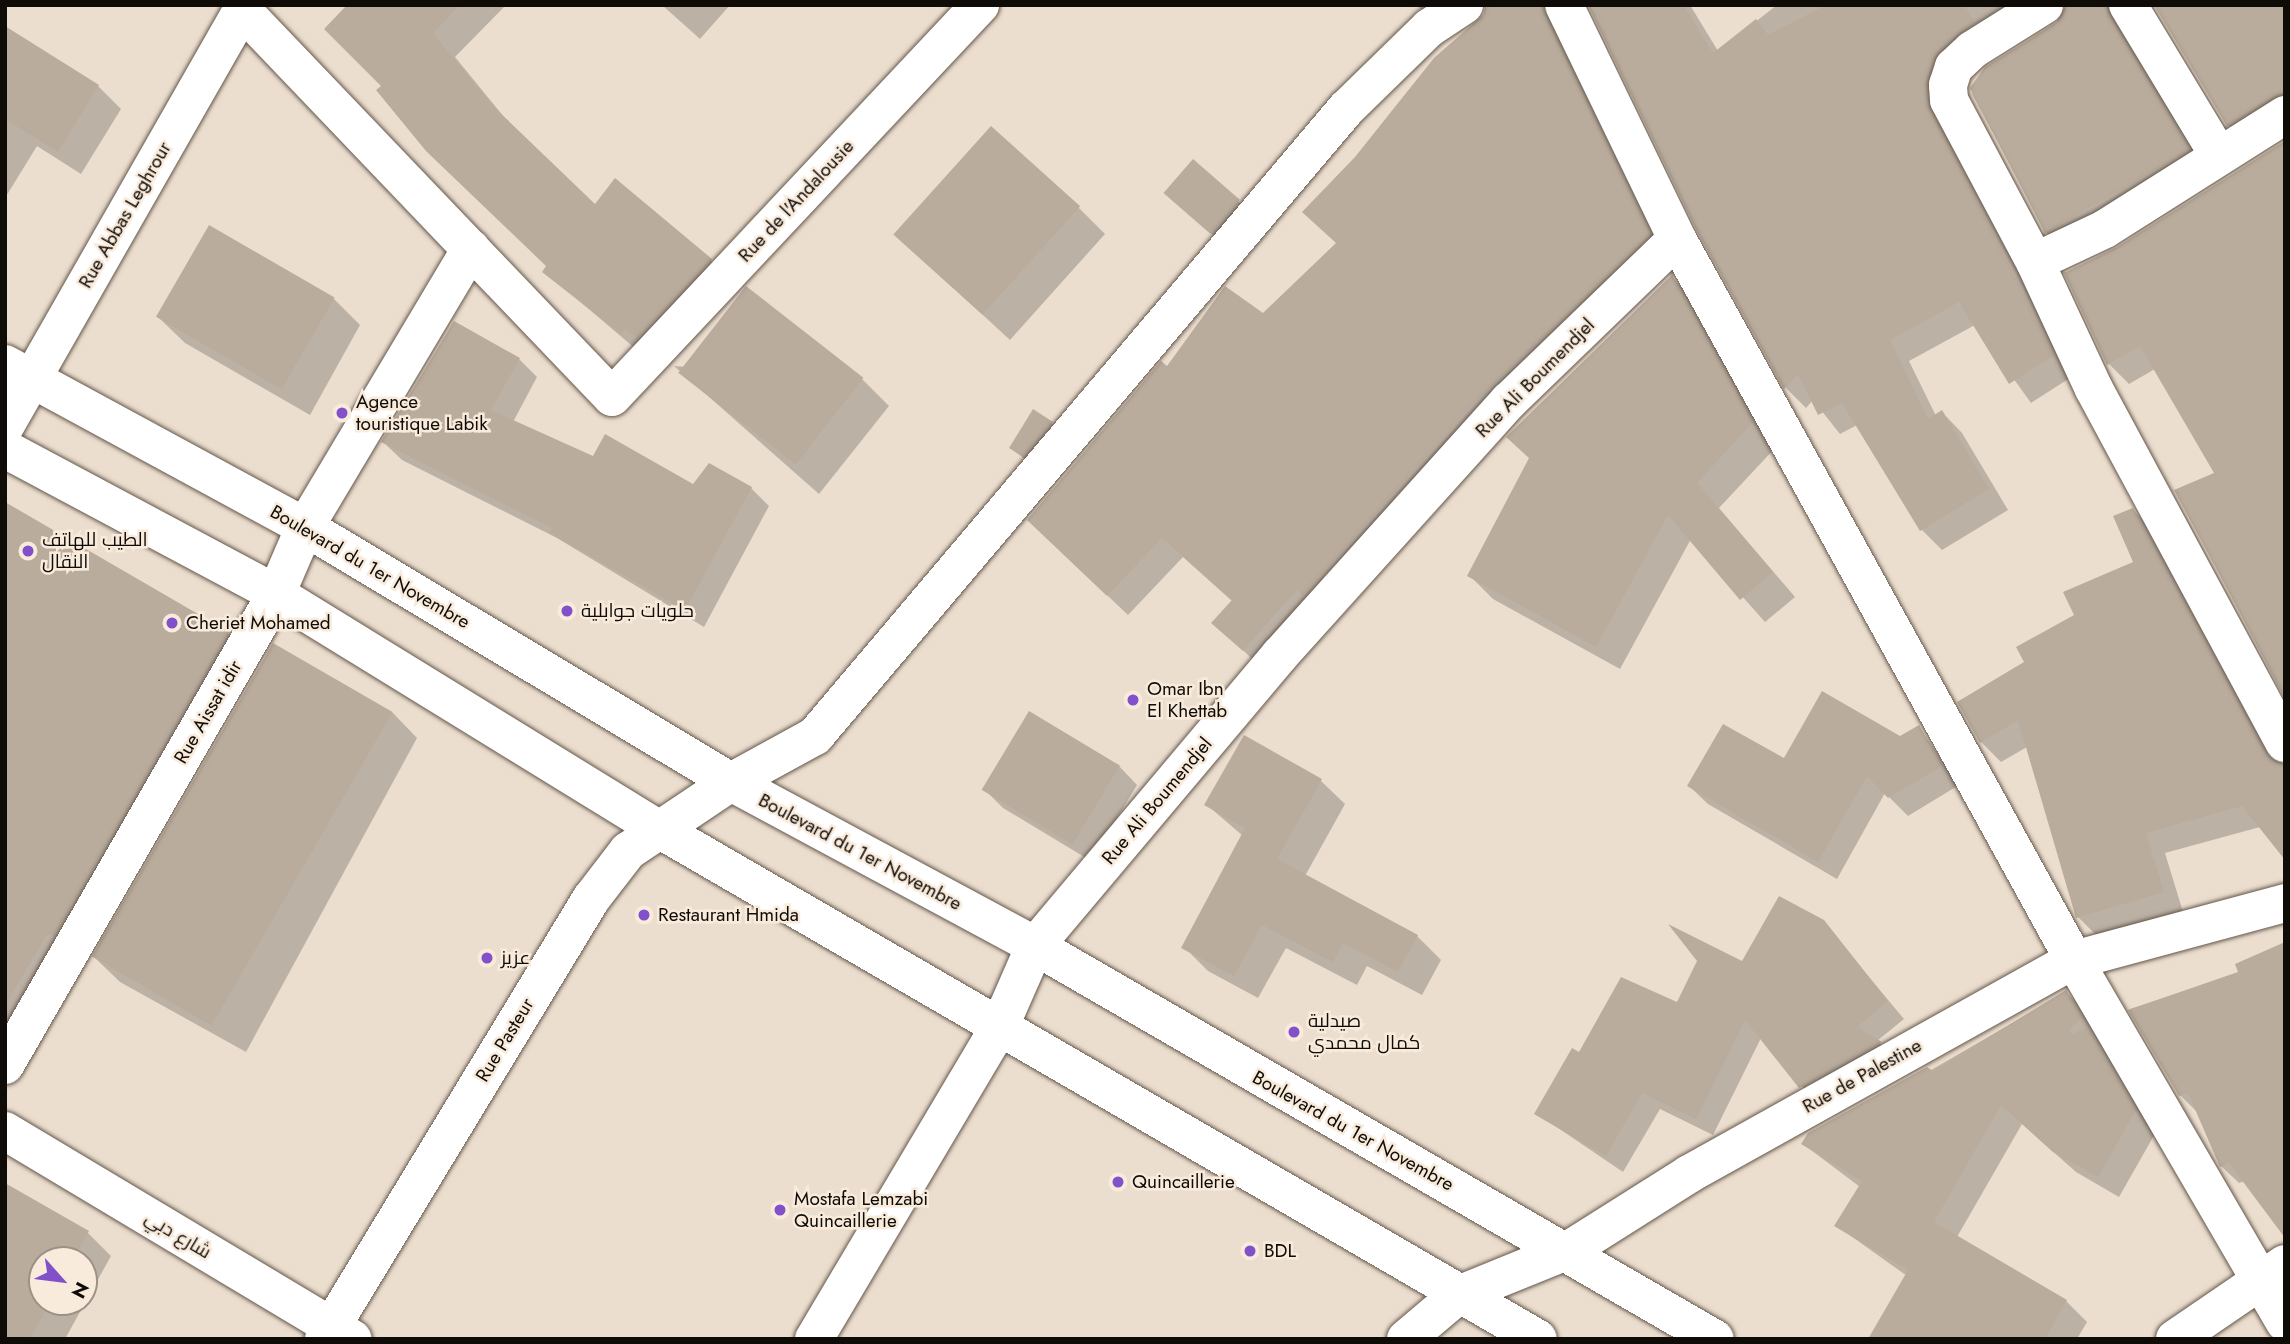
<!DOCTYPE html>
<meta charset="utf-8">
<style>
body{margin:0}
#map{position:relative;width:2290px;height:1344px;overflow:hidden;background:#ecdecf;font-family:Jost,Cairo,sans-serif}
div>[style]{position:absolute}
.shadow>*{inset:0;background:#0003}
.building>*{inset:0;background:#b9ac9d;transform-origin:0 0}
.roads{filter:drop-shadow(0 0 2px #63574a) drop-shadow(0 0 2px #63574a)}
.street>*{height:38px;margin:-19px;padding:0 19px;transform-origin:19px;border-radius:19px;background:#fff}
.secondary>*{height:38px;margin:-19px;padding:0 19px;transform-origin:19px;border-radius:19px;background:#fff}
.dots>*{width:19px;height:19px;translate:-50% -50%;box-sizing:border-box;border:4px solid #f9ebdc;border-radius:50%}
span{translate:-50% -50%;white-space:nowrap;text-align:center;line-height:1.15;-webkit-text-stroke:5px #f9ebdc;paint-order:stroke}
.street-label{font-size:19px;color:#0f0b06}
.poi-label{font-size:19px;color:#0f0b06}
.left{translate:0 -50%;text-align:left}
.frame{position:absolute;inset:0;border:7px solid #0f0b06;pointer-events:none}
.north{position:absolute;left:28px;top:1246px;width:70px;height:70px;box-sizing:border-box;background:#f9ebdc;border:2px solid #9b9186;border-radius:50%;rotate:118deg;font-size:19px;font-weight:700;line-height:28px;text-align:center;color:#0f0b06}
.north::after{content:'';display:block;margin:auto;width:24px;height:32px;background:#8151ca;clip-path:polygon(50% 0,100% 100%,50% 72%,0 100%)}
</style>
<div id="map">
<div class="shadow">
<div style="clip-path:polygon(350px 5px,506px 5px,455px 57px,513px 128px,595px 207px,711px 260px,733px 283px,644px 356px,544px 271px,548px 266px,384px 86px)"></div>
<div style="clip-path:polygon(662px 5px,730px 5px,700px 39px)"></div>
<div style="clip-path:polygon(1416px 5px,1581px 5px,1670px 255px,1264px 670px,1214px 623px,1233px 602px,1183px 557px,1128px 615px,1049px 540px,1168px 369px,1264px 316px,1338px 244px,1357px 158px,1486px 15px,1485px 5px,1473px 6px,1442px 26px)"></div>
<div style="clip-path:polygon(1590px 5px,1690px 5px,1718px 51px,1777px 5px,2145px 5px,2209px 170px,2066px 253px,2046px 232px,1972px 94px,1987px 69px,2064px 17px,2067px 6px,2054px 6px,1958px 72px,2073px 376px,2031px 403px,1975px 325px,1909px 361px,1936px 416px,1942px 412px,1962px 433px,2008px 510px,1942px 550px,1922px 530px,1857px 425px,1840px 434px,1813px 400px,1806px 408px,1786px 388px,1698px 228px)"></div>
<div style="clip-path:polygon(2285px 5px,2285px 124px,2248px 145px,2228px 125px)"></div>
<div style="clip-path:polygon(5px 28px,98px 86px,121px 109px,81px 174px,37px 146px,5px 198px)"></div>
<div style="clip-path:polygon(2285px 143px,2285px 699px,2176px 491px,2216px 474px,2155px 369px,2129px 384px,2109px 364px,2066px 273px,2118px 249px)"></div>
<div style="clip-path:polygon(1194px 162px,1248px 210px,1221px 242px,1175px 202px)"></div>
<div style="clip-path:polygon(1079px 208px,1105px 234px,1010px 340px,895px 234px)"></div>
<div style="clip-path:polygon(1672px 277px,1695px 301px,1776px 447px,1719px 508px,1795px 597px,1765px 622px,1691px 539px,1620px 669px,1493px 599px,1469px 575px)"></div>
<div style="clip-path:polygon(334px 299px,360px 325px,310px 415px,185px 343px,158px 317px)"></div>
<div style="clip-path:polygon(519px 359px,537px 377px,513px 422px,593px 458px,693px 486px,751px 488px,769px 506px,704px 627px,557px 538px,402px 460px,383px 442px)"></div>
<div style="clip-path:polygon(674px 366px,862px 379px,889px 406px,819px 494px)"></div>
<div style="clip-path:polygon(1051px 423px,1060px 432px,1032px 465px,1011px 448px)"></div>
<div style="clip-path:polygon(2133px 510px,2153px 530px,2279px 763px,2260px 827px,2165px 853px,2183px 912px,2098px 937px,2078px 917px,2027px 747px,2001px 762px,1981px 742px,2026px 662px,2135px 562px)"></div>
<div style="clip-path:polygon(5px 526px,228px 633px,251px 656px,5px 1070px)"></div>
<div style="clip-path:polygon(392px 712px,417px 738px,246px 1052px,120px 982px,94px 957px)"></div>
<div style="clip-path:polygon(1919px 727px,1959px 785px,1908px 816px,1885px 793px,1837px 879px,1708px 804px,1689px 786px,1900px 738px)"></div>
<div style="clip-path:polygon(1119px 766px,1137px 785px,1091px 861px,1003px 808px,984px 789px)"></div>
<div style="clip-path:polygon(1321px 781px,1345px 804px,1305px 876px,1417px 936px,1441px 960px,1422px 995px,1367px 966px,1357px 985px,1286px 948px,1258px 998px,1208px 971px,1184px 947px,1243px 836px,1207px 805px)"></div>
<div style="clip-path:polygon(1823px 922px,1904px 1019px,1877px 1041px,1898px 1059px,1817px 1104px,1761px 1038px,1713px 1135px,1660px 1109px,1623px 1172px,1536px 1113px,1580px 1055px)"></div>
<div style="clip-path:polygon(2240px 973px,2245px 1181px,2239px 1183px,2221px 1166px,2198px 1113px,2180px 1095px,2130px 1009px)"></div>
<div style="clip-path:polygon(2066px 992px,2086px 1012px,2156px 1132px,2119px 1197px,2076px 1172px,2022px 1124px,1957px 1237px,2066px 1301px,2087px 1322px,2077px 1339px,1870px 1339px,1907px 1276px,1837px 1226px,1860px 1187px,1803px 1144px)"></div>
<div style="clip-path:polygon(evenodd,5px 1185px,88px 1233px,111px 1256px,65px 1339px,5px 1339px,5px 1185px,42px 1260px,84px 1260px,84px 1302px,42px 1302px,42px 1260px)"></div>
</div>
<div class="building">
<div style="clip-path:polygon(347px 5px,460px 5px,433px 33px,494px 107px,595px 204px,615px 178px,712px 259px,637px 338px,625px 329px,621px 334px,542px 272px,546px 266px,426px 151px,376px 90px,381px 86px,324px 29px)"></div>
<div style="clip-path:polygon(1486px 5px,1542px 5px,1650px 234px,1472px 405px,1303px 595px,1297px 590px,1243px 651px,1211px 623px,1232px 600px,1162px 538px,1107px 596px,1027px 520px,1161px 361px,1167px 366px,1225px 286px,1263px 313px,1336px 243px,1302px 212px,1355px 157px,1434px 58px,1483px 15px)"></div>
<div style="clip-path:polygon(1588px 5px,1684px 5px,1713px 53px,1756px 19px,1768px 35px,1826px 5px,1964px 5px,1975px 22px,1934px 60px,1927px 102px,2054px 355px,2009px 384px,1959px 302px,1890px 340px,1928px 419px,1942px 410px,1989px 489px,1920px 531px,1842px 403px,1818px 415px,1798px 374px,1784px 389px,1696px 229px)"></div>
<div style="clip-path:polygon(2066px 5px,2106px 5px,2190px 150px,2045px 233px,1970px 88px,1985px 67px,2056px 23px)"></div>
<div style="clip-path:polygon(2154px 5px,2285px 5px,2285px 93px,2227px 126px)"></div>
<div style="clip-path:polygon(5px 26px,99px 85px,58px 152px,5px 119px)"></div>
<div style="left:991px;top:126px;width:120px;height:146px;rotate:42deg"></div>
<div style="clip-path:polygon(2285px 141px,2285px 696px,2174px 490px,2214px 473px,2140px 346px,2107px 365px,2064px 273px,2117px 247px)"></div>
<div style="left:1193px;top:159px;width:62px;height:45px;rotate:41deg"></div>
<div style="left:209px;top:225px;width:145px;height:106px;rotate:30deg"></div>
<div style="clip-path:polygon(1672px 275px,1753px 422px,1697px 483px,1773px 572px,1740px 600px,1668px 515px,1596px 647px,1467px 576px,1529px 458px,1506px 437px)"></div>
<div style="left:746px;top:286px;width:149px;height:110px;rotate:38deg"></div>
<div style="clip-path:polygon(454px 321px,520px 358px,491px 410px,593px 456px,605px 434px,693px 484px,709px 463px,752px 487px,685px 610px,549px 533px,552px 528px,381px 442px)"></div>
<div style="clip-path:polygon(1033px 409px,1053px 422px,1023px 457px,1009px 448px)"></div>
<div style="clip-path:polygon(5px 502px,229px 632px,54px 936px,48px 933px,5px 1006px)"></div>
<div style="clip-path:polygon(2133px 508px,2266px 753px,2285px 765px,2285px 860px,2242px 806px,2146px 833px,2164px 892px,2076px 918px,2018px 720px,1980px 743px,1957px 702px,2024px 662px,2016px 647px,2074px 615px,2063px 592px,2133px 562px,2113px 516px)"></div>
<div style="left:273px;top:643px;width:138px;height:362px;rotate:30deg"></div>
<div style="clip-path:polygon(1822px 691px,1900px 736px,1919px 725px,1942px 766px,1888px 798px,1867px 776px,1818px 862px,1687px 786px,1723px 724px,1784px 758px)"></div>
<div style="left:1029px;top:711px;width:106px;height:92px;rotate:31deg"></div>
<div style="clip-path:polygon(1244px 735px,1322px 779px,1277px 859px,1418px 935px,1398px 972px,1343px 943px,1333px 962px,1262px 925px,1234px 976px,1181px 948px,1245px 828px,1204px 805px)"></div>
<div style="clip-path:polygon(1779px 896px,1824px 920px,1888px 1001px,1857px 1027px,1882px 1042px,1799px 1088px,1745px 1020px,1696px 1119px,1642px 1093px,1606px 1156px,1534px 1114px,1572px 1048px,1579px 1052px,1621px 977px,1677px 1002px,1697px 961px,1668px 924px,1742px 961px)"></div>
<div style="clip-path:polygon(2285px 942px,2285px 1238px,2229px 1163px,2220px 1167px,2188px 1093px,2179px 1096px,2128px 1010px,2238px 972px,2235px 964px)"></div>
<div style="clip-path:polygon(2066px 990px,2082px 1018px,2069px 1029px,2072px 1034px,2088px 1028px,2136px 1110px,2098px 1177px,2053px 1152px,2001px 1105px,1934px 1222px,2067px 1300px,2045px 1339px,1868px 1339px,1908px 1270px,1834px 1226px,1862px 1181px,1801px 1144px,1808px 1133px,1927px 1067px,1933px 1071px)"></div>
<div style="clip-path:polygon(5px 1183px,89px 1231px,73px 1260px,42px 1260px,42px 1302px,50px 1302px,30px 1339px,5px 1339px)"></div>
</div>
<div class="roads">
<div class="street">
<div style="left:1564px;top:5px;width:260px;rotate:64.2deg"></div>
<div style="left:1677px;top:239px;width:823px;rotate:61.16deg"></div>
<div style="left:2074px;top:960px;width:419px;rotate:59.8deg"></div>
<div style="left:2128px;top:5px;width:176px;rotate:58.9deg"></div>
<div style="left:242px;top:10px;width:535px;rotate:46.29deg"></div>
<div style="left:612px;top:397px;width:538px;rotate:-46.81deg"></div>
<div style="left:2285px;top:115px;width:213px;rotate:147.7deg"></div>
<div style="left:2105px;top:229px;width:77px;rotate:154.8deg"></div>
<div style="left:2035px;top:262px;width:140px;rotate:65.1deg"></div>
<div style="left:2094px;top:389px;width:402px;rotate:61.7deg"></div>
<div style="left:2035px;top:262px;width:183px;rotate:-118deg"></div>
<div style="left:1949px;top:100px;width:15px;rotate:-94deg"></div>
<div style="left:1948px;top:85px;width:19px;rotate:-72deg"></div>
<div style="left:1954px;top:67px;width:25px;rotate:-43deg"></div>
<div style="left:1972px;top:50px;width:85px;rotate:-32deg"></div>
<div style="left:5px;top:426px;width:485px;rotate:-60.3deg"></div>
<div style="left:5px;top:1065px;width:543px;rotate:-60.09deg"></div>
<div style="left:276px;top:594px;width:73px;rotate:-66.6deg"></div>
<div style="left:305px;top:527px;width:324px;rotate:-59.2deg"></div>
<div style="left:5px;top:1131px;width:405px;rotate:30.9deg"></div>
<div style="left:324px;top:1339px;width:515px;rotate:-58.75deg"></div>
<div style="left:591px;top:899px;width:61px;rotate:-52.4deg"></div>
<div style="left:628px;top:851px;width:124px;rotate:-33.8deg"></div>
<div style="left:731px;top:782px;width:96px;rotate:-28.7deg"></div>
<div style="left:815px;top:736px;width:822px;rotate:-49.74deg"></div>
<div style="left:1346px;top:109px;width:116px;rotate:-44.3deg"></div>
<div style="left:1429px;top:28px;width:42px;rotate:-33.3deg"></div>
<div style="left:814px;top:1339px;width:362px;rotate:-59.3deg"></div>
<div style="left:999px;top:1028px;width:90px;rotate:-66.3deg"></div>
<div style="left:1035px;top:946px;width:380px;rotate:-49.9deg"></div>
<div style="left:1280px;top:655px;width:342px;rotate:-48deg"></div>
<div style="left:1509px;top:401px;width:233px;rotate:-44deg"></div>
<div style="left:1406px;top:1339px;width:68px;rotate:-40.2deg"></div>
<div style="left:1458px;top:1295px;width:120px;rotate:-22.1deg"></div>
<div style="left:1569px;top:1250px;width:142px;rotate:-32.3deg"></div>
<div style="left:1689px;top:1174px;width:440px;rotate:-29.1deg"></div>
<div style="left:2074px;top:960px;width:219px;rotate:-15.1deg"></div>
<div style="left:2175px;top:1339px;width:133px;rotate:-34.3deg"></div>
</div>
<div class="secondary">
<div style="left:5px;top:364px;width:341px;rotate:28.5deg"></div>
<div style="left:305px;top:527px;width:496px;rotate:30.9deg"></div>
<div style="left:731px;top:782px;width:345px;rotate:28.3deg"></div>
<div style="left:1035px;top:946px;width:785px;rotate:30.03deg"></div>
<div style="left:5px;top:449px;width:307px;rotate:28.1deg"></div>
<div style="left:276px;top:594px;width:447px;rotate:31.6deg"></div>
<div style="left:657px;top:828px;width:1018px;rotate:30.11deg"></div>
</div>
</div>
<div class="dots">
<div style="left:342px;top:413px;background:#8151ca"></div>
<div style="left:28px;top:551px;background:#8151ca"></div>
<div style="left:567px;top:611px;background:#8151ca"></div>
<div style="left:172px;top:623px;background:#8151ca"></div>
<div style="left:1133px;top:700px;background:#8151ca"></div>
<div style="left:644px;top:915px;background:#8151ca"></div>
<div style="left:487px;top:958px;background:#8151ca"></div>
<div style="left:1294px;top:1032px;background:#8151ca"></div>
<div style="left:1118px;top:1182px;background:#8151ca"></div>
<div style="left:780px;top:1210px;background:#8151ca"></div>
<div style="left:1250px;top:1251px;background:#8151ca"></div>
</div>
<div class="street-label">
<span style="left:796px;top:201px;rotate:-47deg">Rue de l'Andalousie</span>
<span style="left:125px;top:215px;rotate:-60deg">Rue Abbas Leghrour</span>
<span style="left:1535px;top:378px;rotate:-45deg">Rue Ali Boumendjel</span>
<span style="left:370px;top:567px;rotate:30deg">Boulevard du 1er Novembre</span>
<span style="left:208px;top:712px;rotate:-60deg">Rue Aissat idir</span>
<span style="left:1157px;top:801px;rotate:-50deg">Rue Ali Boumendjel</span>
<span style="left:860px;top:852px;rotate:28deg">Boulevard du 1er Novembre</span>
<span style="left:505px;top:1040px;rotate:-59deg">Rue Pasteur</span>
<span style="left:1862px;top:1076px;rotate:-29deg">Rue de Palestine</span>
<span style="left:1353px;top:1131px;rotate:29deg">Boulevard du 1er Novembre</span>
<span style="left:178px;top:1235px;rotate:31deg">شارع دبي</span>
</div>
<div class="poi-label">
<span class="left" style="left:356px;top:413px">Agence<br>touristique Labik</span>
<span class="left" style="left:42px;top:551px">الطيب للهاتف<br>النقال</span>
<span class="left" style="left:581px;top:611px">حلويات جوابلية</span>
<span class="left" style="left:186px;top:623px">Cheriet Mohamed</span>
<span class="left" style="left:1147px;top:700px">Omar Ibn<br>El Khettab</span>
<span class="left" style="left:658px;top:915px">Restaurant Hmida</span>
<span class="left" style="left:501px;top:958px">عزيز</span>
<span class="left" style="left:1308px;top:1032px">صيدلية<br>كمال محمدي</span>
<span class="left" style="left:1132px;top:1182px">Quincaillerie</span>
<span class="left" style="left:794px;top:1210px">Mostafa Lemzabi<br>Quincaillerie</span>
<span class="left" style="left:1264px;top:1251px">BDL</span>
</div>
<div class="frame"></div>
<div class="north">N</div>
</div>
